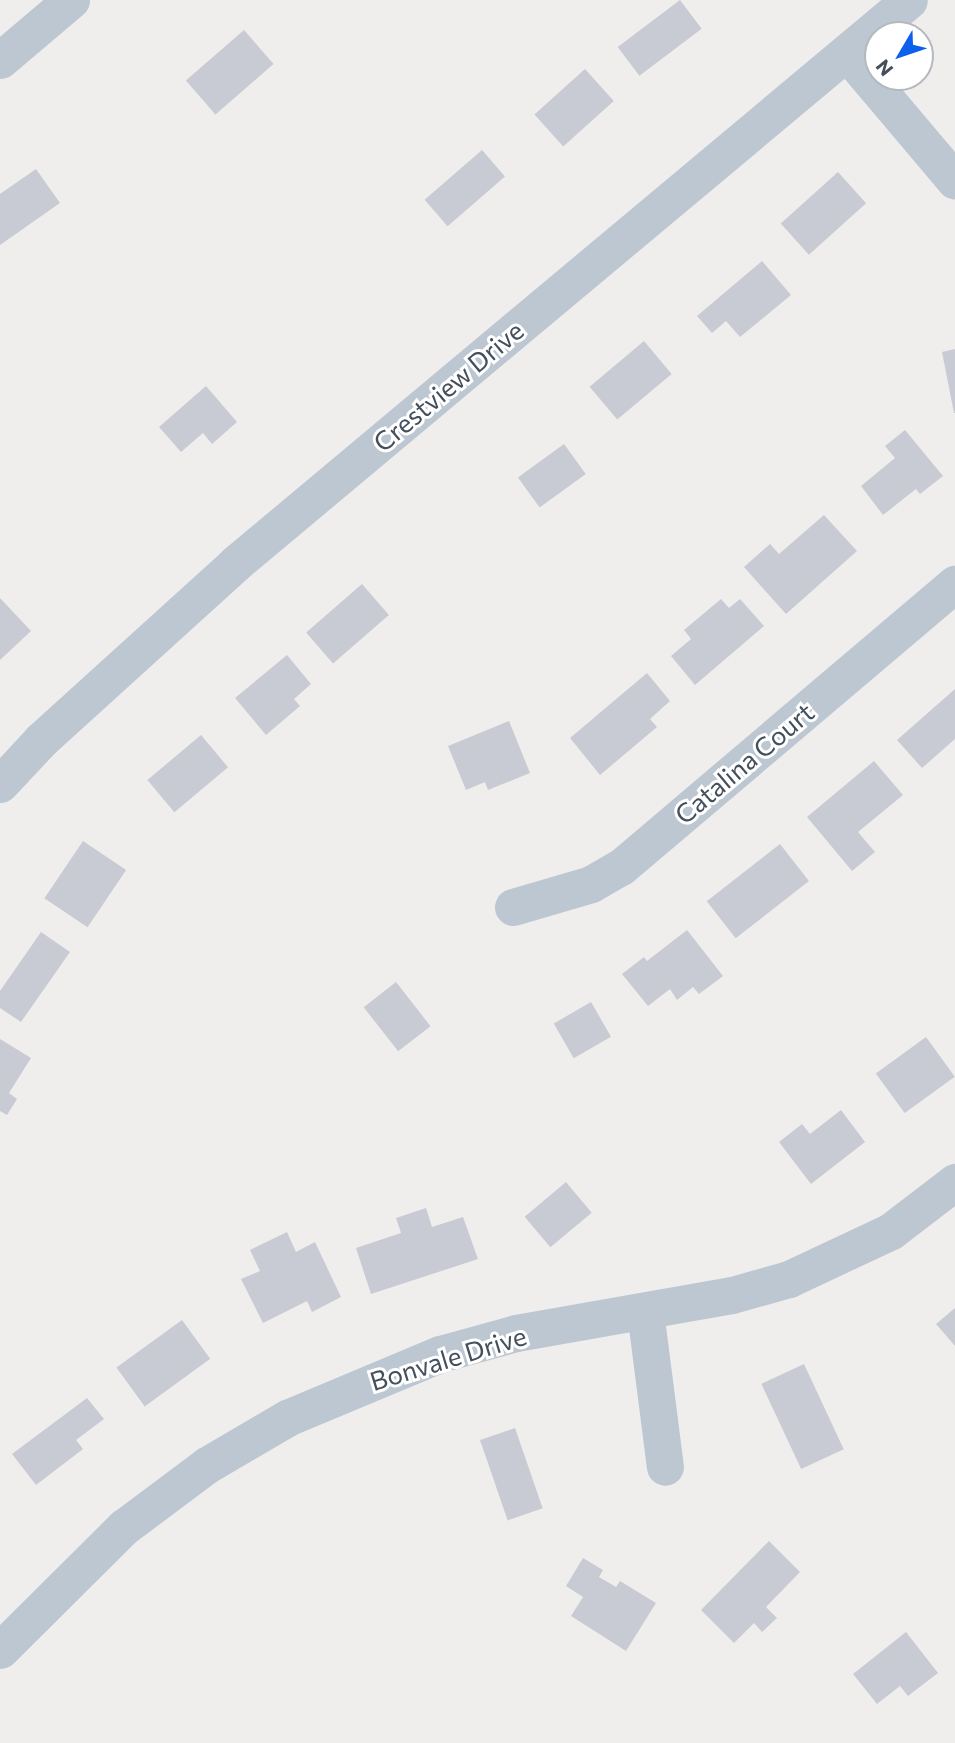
<!DOCTYPE html>
<style>
body{margin:0}
#map{position:relative;width:955px;height:1743px;overflow:hidden;background:#f0eded;font-family:Commissioner,sans-serif}
div>[style]{position:absolute}
.building>*{inset:0;background:#c8cbd3;transform-origin:0 0}
.minor>*{height:37px;margin:-18.5px;padding:0 18.5px;transform-origin:18.5px;border-radius:18.5px;background:#bcc7d1}
span{translate:-50% -50%;white-space:nowrap;text-align:center;line-height:1.15;-webkit-text-stroke:6px #fff;paint-order:stroke}
.street-label{font-size:26px;color:#444f5c}
.north{position:absolute;left:864px;top:21px;width:70px;height:70px;box-sizing:border-box;background:#fff;border:2px solid #b4b9be;border-radius:50%;rotate:231deg;font-size:19px;font-weight:700;line-height:28px;text-align:center;color:#444f5c}
.north::after{content:'';display:block;margin:auto;width:24px;height:32px;background:#0c60eb;clip-path:polygon(50% 0,100% 100%,50% 72%,0 100%)}
</style>
<div id="map">
<div class="building">
<div style="left:680px;top:0;width:36px;height:78px;rotate:53deg"></div>
<div style="left:244px;top:30px;width:45px;height:77px;rotate:49deg"></div>
<div style="left:585px;top:69px;width:43px;height:68px;rotate:48deg"></div>
<div style="left:482px;top:150px;width:35px;height:76px;rotate:49deg"></div>
<div style="clip-path:polygon(36px 169px,60px 203px,0 245px,0 194px)"></div>
<div style="left:838px;top:172px;width:42px;height:77px;rotate:48deg"></div>
<div style="clip-path:polygon(762px 261px,791px 295px,740px 337px,726px 321px,712px 333px,697px 316px)"></div>
<div style="left:644px;top:341px;width:43px;height:71px;rotate:50deg"></div>
<div style="clip-path:polygon(955px 349px,955px 413px,954px 413px,942px 352px)"></div>
<div style="clip-path:polygon(206px 386px,237px 422px,212px 444px,203px 433px,181px 452px,159px 427px)"></div>
<div style="clip-path:polygon(905px 430px,943px 476px,920px 494px,916px 489px,883px 515px,861px 486px,895px 458px,885px 446px)"></div>
<div style="left:564px;top:444px;width:37px;height:57px;rotate:54deg"></div>
<div style="clip-path:polygon(824px 515px,857px 551px,786px 614px,744px 567px,770px 544px,779px 554px)"></div>
<div style="left:362px;top:584px;width:41px;height:74px;rotate:49deg"></div>
<div style="clip-path:polygon(0 598px,31px 631px,0 660px)"></div>
<div style="clip-path:polygon(721px 599px,729px 608px,740px 599px,764px 626px,695px 685px,671px 656px,691px 639px,684px 630px)"></div>
<div style="clip-path:polygon(287px 655px,311px 684px,294px 699px,300px 706px,266px 735px,235px 698px)"></div>
<div style="clip-path:polygon(647px 673px,670px 701px,650px 719px,657px 727px,600px 775px,570px 738px)"></div>
<div style="clip-path:polygon(955px 689px,955px 739px,922px 768px,897px 740px)"></div>
<div style="clip-path:polygon(509px 721px,530px 773px,488px 790px,485px 782px,466px 790px,448px 746px)"></div>
<div style="left:201px;top:735px;width:42px;height:70px;rotate:50deg"></div>
<div style="clip-path:polygon(874px 761px,903px 795px,858px 832px,875px 852px,852px 871px,807px 817px)"></div>
<div style="left:83px;top:841px;width:52px;height:69px;rotate:34deg"></div>
<div style="left:780px;top:844px;width:47px;height:93px;rotate:52deg"></div>
<div style="clip-path:polygon(687px 930px,723px 976px,699px 994px,693px 987px,677px 1000px,670px 989px,648px 1006px,622px 974px,644px 957px,647px 961px)"></div>
<div style="clip-path:polygon(41px 932px,70px 952px,21px 1022px,0 1008px,0 991px)"></div>
<div style="left:396px;top:982px;width:56px;height:41px;rotate:52deg"></div>
<div style="left:591px;top:1002px;width:40px;height:43px;rotate:60deg"></div>
<div style="left:926px;top:1037px;width:49px;height:62px;rotate:54deg"></div>
<div style="clip-path:polygon(0 1039px,31px 1058px,9px 1093px,17px 1099px,7px 1115px,0 1111px)"></div>
<div style="clip-path:polygon(841px 1110px,865px 1142px,811px 1184px,779px 1142px,802px 1124px,810px 1134px)"></div>
<div style="left:566px;top:1182px;width:40px;height:54px;rotate:50deg"></div>
<div style="clip-path:polygon(426px 1208px,432px 1227px,463px 1217px,478px 1259px,371px 1294px,356px 1248px,401px 1233px,396px 1218px)"></div>
<div style="clip-path:polygon(287px 1232px,296px 1252px,315px 1242px,341px 1297px,312px 1312px,307px 1301px,263px 1323px,241px 1279px,260px 1271px,250px 1250px)"></div>
<div style="clip-path:polygon(955px 1308px,955px 1346px,936px 1324px)"></div>
<div style="left:182px;top:1320px;width:48px;height:81px;rotate:54deg"></div>
<div style="left:804px;top:1364px;width:94px;height:47px;rotate:65deg"></div>
<div style="clip-path:polygon(87px 1398px,104px 1419px,76px 1440px,83px 1449px,36px 1485px,12px 1454px)"></div>
<div style="left:515px;top:1428px;width:85px;height:37px;rotate:71deg"></div>
<div style="clip-path:polygon(769px 1541px,800px 1572px,766px 1607px,777px 1618px,762px 1632px,754px 1623px,734px 1643px,701px 1610px)"></div>
<div style="clip-path:polygon(583px 1558px,603px 1570px,599px 1577px,616px 1587px,620px 1581px,656px 1603px,626px 1651px,571px 1616px,583px 1597px,566px 1586px)"></div>
<div style="clip-path:polygon(906px 1632px,938px 1673px,908px 1696px,900px 1686px,877px 1704px,853px 1674px)"></div>
</div>
<div class="minor">
<div style="left:847px;top:53px;width:167px;rotate:49.8deg"></div>
<div style="left:0;top:60px;width:93px;rotate:-40.2deg"></div>
<div style="left:0;top:784px;width:60px;rotate:-47deg"></div>
<div style="left:41px;top:740px;width:263px;rotate:-42.2deg"></div>
<div style="left:236px;top:563px;width:877px;rotate:-39.91deg"></div>
<div style="left:513px;top:907px;width:81px;rotate:-16.4deg"></div>
<div style="left:591px;top:884px;width:34px;rotate:-30deg"></div>
<div style="left:621px;top:867px;width:438px;rotate:-40.3deg"></div>
<div style="left:645px;top:1311px;width:157px;rotate:82.7deg"></div>
<div style="left:0;top:1650px;width:175px;rotate:-44.8deg"></div>
<div style="left:124px;top:1527px;width:104px;rotate:-36.8deg"></div>
<div style="left:207px;top:1465px;width:93px;rotate:-30.4deg"></div>
<div style="left:287px;top:1418px;width:166px;rotate:-22.7deg"></div>
<div style="left:440px;top:1354px;width:79px;rotate:-15.4deg"></div>
<div style="left:516px;top:1333px;width:219px;rotate:-10deg"></div>
<div style="left:732px;top:1295px;width:59px;rotate:-15.7deg"></div>
<div style="left:789px;top:1279px;width:113px;rotate:-25.2deg"></div>
<div style="left:891px;top:1231px;width:81px;rotate:-37.4deg"></div>
</div>
<div class="street-label">
<span style="left:448px;top:386px;rotate:-40deg">Crestview Drive</span>
<span style="left:744px;top:763px;rotate:-40deg">Catalina Court</span>
<span style="left:448px;top:1358px;rotate:-17deg">Bonvale Drive</span>
</div>
<div class="north">N</div>
</div>
